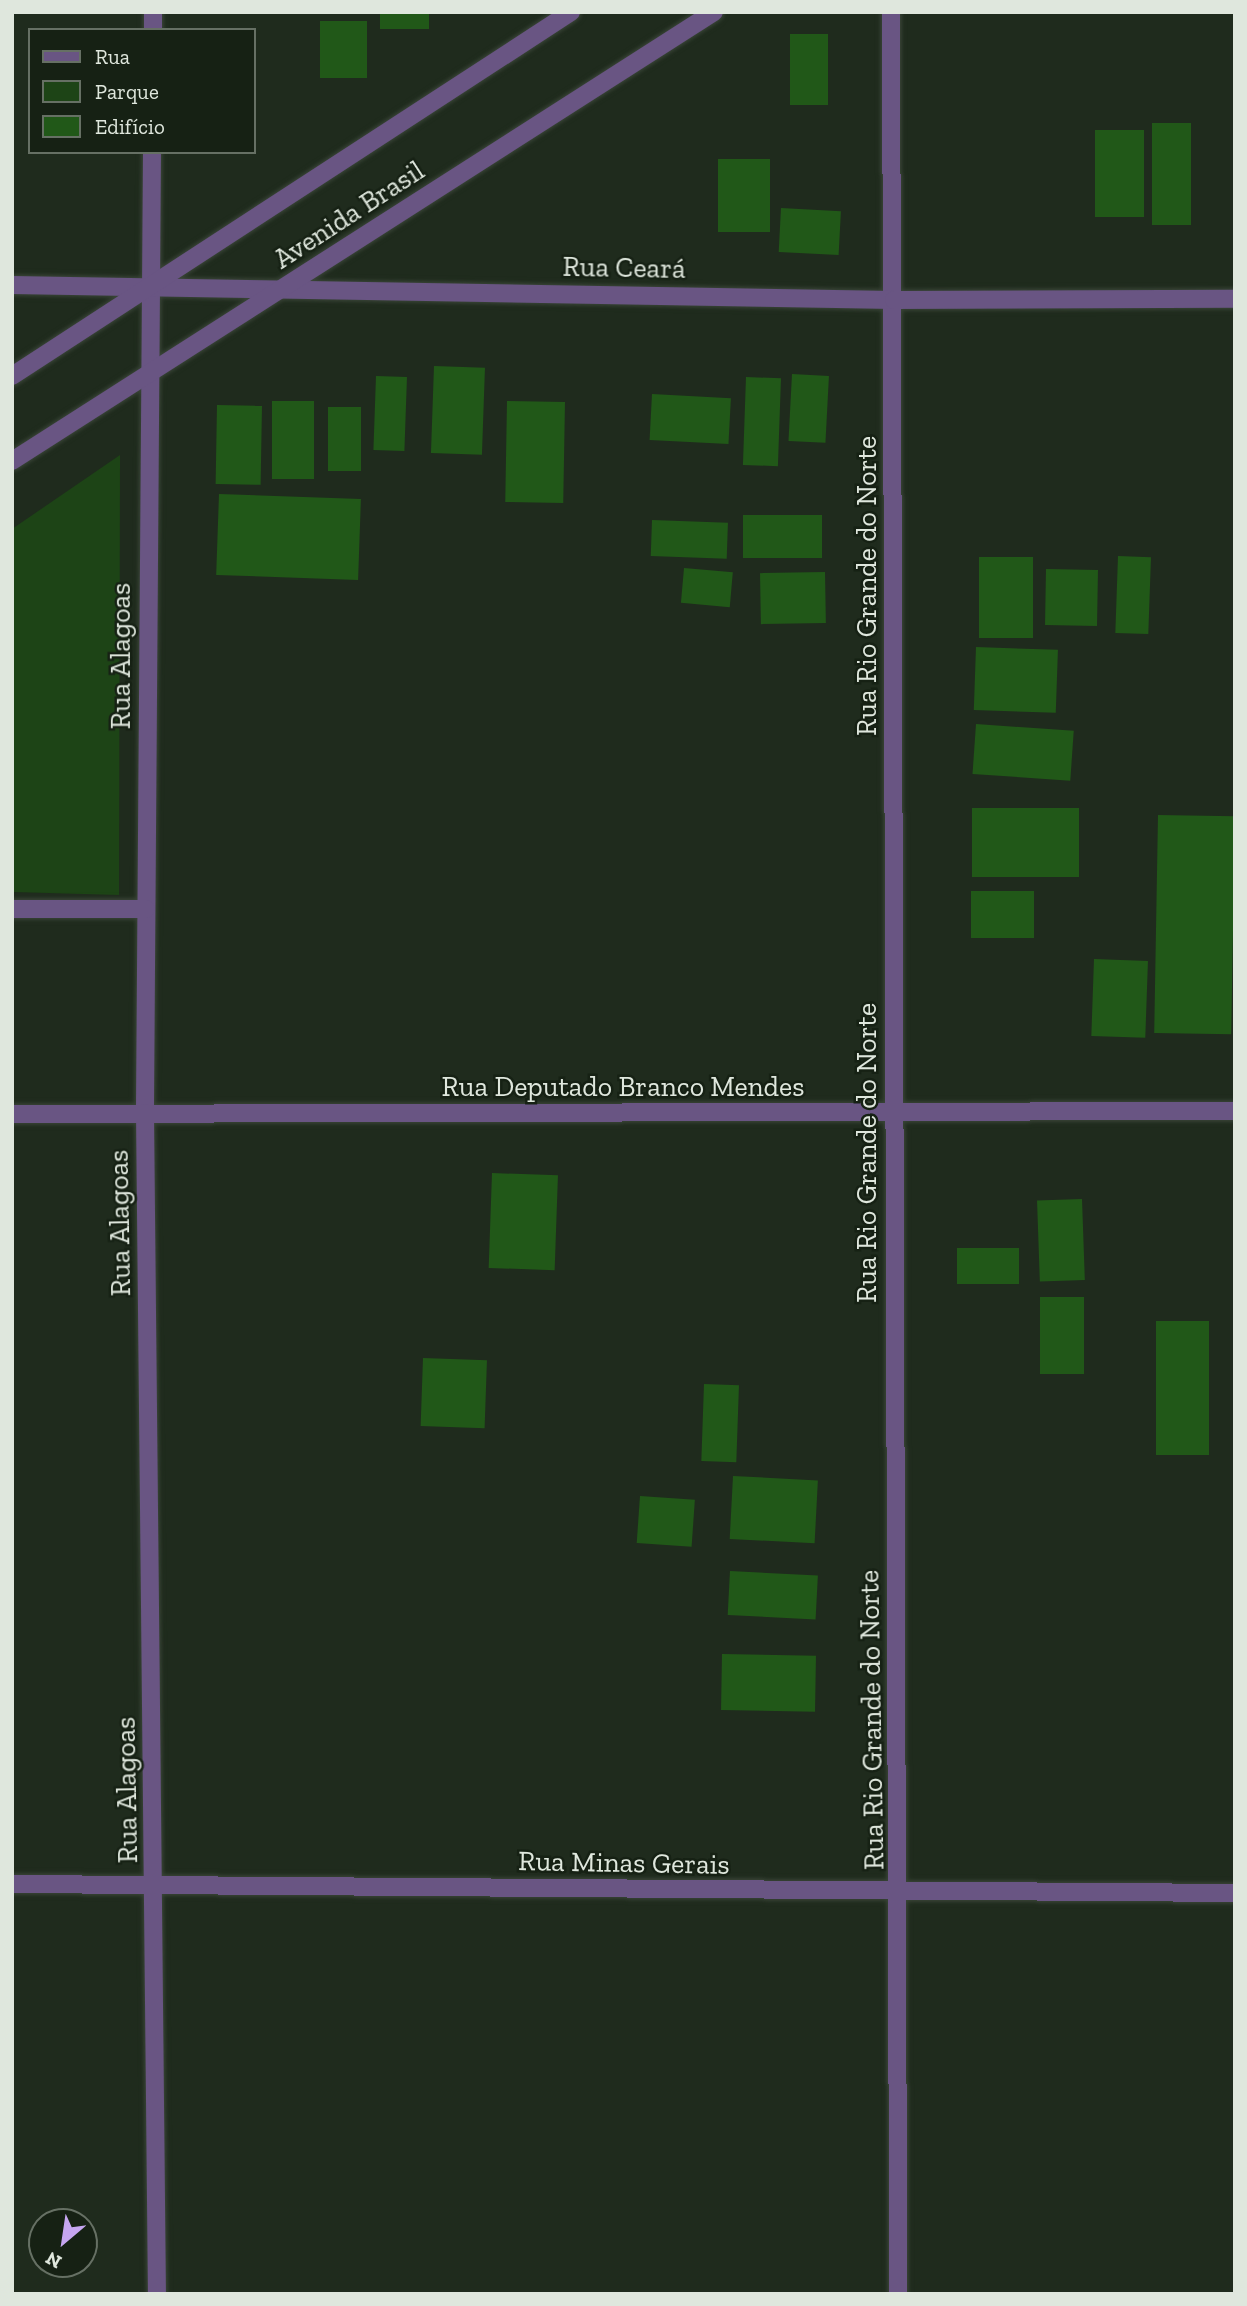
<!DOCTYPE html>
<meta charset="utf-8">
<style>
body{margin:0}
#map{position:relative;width:1247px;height:2306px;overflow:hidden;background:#1f2b1d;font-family:"Zilla Slab",serif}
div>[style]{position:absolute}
.green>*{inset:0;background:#1d4416}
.building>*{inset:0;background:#215818;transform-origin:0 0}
.roads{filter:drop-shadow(0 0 2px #3a4538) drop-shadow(0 0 2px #3a4538)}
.minor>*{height:18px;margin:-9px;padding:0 9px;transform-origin:9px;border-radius:9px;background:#695583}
span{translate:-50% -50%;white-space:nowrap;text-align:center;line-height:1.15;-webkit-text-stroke:5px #162114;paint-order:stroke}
.street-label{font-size:28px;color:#dfe7dd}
.frame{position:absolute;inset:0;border:14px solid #dfe7dd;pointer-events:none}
.legend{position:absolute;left:28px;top:28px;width:228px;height:126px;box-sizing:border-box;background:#162114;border:2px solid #667064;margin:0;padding:9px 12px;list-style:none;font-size:21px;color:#dfe7dd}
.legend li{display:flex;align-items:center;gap:14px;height:35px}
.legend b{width:35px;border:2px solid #667064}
.north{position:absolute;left:28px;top:2208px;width:70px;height:70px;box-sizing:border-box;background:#162114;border:2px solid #667064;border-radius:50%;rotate:209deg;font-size:19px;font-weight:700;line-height:28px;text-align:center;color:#dfe7dd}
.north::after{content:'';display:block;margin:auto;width:24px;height:32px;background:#c6a6f0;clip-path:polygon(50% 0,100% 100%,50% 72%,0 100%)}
</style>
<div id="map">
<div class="green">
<div style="clip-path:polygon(120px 455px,119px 895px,12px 892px,12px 529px)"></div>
</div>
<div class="building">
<div style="left:380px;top:12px;width:49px;height:17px"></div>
<div style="left:320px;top:21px;width:47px;height:57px"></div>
<div style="left:790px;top:34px;width:38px;height:71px"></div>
<div style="left:1152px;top:123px;width:39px;height:102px"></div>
<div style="left:1095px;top:130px;width:49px;height:87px"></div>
<div style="left:718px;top:159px;width:52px;height:73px"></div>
<div style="left:781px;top:208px;width:60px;height:44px;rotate:3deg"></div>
<div style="left:434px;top:366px;width:51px;height:87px;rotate:2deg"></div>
<div style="left:792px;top:374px;width:37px;height:67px;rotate:3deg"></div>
<div style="left:376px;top:376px;width:31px;height:74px;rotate:2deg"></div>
<div style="left:746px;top:377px;width:35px;height:88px;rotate:2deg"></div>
<div style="left:652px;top:394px;width:79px;height:46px;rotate:3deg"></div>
<div style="left:272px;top:401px;width:42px;height:78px"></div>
<div style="left:507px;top:401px;width:58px;height:101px;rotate:1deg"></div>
<div style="left:217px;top:405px;width:45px;height:79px;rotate:1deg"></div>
<div style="left:328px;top:407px;width:33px;height:64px"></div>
<div style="left:219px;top:494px;width:142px;height:81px;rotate:2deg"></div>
<div style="left:822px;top:515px;width:43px;height:79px;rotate:90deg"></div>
<div style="left:652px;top:520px;width:76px;height:36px;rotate:2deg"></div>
<div style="left:1118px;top:556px;width:33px;height:77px;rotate:2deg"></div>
<div style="left:1033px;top:557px;width:81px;height:54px;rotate:90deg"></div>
<div style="left:684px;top:568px;width:49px;height:35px;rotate:5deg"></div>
<div style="left:1046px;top:569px;width:52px;height:56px;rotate:1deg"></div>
<div style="left:825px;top:572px;width:51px;height:65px;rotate:89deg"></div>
<div style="left:976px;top:647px;width:82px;height:63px;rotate:2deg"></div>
<div style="left:976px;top:724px;width:98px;height:50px;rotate:4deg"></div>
<div style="left:972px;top:808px;width:107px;height:69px"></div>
<div style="left:1158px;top:815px;width:77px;height:218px;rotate:1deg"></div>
<div style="left:971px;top:891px;width:63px;height:47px"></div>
<div style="left:1094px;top:959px;width:54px;height:77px;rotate:2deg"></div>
<div style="left:492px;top:1173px;width:66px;height:95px;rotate:2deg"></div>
<div style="left:1082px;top:1199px;width:81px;height:45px;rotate:88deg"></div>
<div style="left:957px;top:1248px;width:62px;height:36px"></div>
<div style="left:1084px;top:1297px;width:77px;height:44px;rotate:90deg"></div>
<div style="left:1209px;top:1321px;width:134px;height:53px;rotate:90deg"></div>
<div style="left:423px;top:1358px;width:64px;height:68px;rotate:2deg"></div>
<div style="left:704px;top:1384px;width:35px;height:77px;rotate:2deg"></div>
<div style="left:733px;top:1476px;width:85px;height:63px;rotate:3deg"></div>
<div style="left:640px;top:1496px;width:55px;height:47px;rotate:4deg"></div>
<div style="left:730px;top:1571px;width:88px;height:44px;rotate:3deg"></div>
<div style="left:722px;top:1654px;width:94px;height:56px;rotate:1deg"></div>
</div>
<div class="roads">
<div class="minor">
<div style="left:891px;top:12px;width:2282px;rotate:89.82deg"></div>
<div style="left:153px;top:30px;width:18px;rotate:-90deg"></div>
<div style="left:152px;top:152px;width:961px;rotate:90.42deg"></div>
<div style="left:145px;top:1113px;width:1181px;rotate:89.42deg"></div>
<div style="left:12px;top:285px;width:882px;rotate:0.97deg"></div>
<div style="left:894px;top:300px;width:341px;rotate:-0.2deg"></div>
<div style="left:12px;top:376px;width:667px;rotate:-33.07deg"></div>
<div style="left:12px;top:461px;width:833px;rotate:-32.6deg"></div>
<div style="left:12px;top:909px;width:134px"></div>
<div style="left:12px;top:1114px;width:1223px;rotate:-0.14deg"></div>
<div style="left:12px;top:1884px;width:1223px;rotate:0.42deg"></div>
</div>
</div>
<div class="street-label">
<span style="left:349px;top:215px;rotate:-33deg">Avenida Brasil</span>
<span style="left:624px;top:268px;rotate:1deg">Rua Ceará</span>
<span style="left:867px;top:586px;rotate:-90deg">Rua Rio Grande do Norte</span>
<span style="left:121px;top:656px;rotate:-90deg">Rua Alagoas</span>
<span style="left:623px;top:1087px">Rua Deputado Branco Mendes</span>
<span style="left:867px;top:1153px;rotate:-90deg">Rua Rio Grande do Norte</span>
<span style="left:120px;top:1223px;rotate:-91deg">Rua Alagoas</span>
<span style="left:872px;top:1720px;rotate:-91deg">Rua Rio Grande do Norte</span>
<span style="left:127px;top:1790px;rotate:-91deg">Rua Alagoas</span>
<span style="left:624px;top:1863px;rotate:1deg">Rua Minas Gerais</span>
</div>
<div class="frame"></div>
<ul class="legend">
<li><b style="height:9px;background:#695583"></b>Rua</li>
<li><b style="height:19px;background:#1d4416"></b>Parque</li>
<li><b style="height:19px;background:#215818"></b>Edifício</li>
</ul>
<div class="north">N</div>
</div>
